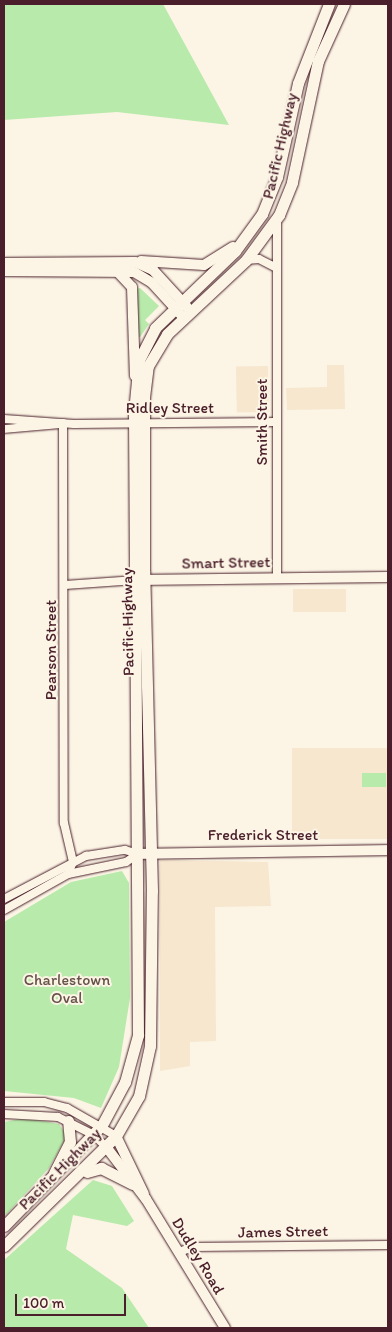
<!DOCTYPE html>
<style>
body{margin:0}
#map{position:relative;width:392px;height:1332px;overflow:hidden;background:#fcf5e5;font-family:Itim,sans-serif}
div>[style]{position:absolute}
.built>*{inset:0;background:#f6e7ce;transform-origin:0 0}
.green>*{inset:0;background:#b8eaab;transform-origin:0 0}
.roads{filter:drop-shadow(0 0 1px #4a1f2b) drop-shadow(0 0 1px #4a1f2b)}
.minor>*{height:8px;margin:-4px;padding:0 4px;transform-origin:4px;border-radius:4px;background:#fcf5e5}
.major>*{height:10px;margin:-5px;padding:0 5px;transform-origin:5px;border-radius:5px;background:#fcf5e5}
.highway>*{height:11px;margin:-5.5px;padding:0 5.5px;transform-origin:5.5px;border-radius:5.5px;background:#fcf5e5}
span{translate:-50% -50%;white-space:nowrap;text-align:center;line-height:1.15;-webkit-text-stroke:4px #fcf5e5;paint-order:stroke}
.street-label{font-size:16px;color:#4a1f2b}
.park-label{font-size:16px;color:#66524b}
.frame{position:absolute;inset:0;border:5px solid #4a1f2b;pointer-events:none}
.scale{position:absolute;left:15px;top:1294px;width:111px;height:22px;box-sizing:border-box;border:2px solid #4a1f2b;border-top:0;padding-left:6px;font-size:15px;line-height:18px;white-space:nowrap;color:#4a1f2b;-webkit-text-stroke:4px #fcf5e5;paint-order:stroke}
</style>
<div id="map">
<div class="built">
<div style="clip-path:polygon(327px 365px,344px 365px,345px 409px,287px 410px,286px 388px,327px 387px)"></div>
<div style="left:268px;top:366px;width:46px;height:32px;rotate:89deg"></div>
<div style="left:346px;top:589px;width:23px;height:53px;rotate:90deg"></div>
<div style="left:292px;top:748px;width:96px;height:91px"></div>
<div style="clip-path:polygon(160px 860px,268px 862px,271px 906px,215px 907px,216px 1041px,190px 1042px,190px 1066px,160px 1071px)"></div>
</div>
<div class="green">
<div style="clip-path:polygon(4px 4px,163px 4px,229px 125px,117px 112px,4px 120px)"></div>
<div style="clip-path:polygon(140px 288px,159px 306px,145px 320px,149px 324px,140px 337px,135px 337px,136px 289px)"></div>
<div style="left:362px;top:773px;width:24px;height:14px"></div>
<div style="clip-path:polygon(122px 871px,129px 883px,130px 998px,119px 1067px,101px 1108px,74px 1098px,4px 1091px,4px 922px,71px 882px)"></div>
<div style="clip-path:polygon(25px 1118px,59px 1124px,67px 1136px,49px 1168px,4px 1217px,4px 1122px)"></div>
<div style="clip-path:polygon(93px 1180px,112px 1186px,134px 1221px,127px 1226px,73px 1215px,66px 1249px,122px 1288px,149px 1328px,4px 1328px,4px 1260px)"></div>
</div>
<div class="roads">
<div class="minor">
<div style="left:246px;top:260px;width:13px;rotate:-4deg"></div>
<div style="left:259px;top:259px;width:18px;rotate:27deg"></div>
<div style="left:4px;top:419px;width:70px;rotate:4.1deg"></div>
<div style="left:74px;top:424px;width:202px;rotate:-0.6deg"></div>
<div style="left:63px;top:423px;width:400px;rotate:89.9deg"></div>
<div style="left:64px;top:823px;width:40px;rotate:77deg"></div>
<div style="left:73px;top:862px;width:13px;rotate:113deg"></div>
<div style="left:4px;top:429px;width:55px;rotate:-5.2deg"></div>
<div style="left:277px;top:577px;width:357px;rotate:-90deg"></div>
<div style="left:65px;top:585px;width:71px;rotate:-4deg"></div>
<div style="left:4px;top:899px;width:93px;rotate:-27.7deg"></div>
<div style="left:86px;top:856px;width:39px;rotate:-9deg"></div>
<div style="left:125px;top:850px;width:14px;rotate:17deg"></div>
<div style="left:4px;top:910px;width:73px;rotate:-29.4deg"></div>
<div style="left:68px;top:874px;width:59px;rotate:-11.7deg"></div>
<div style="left:126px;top:862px;width:14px;rotate:-34deg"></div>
<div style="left:4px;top:1102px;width:40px"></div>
<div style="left:44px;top:1102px;width:24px;rotate:15deg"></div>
<div style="left:67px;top:1108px;width:56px;rotate:29.7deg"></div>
<div style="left:4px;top:1114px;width:54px;rotate:3.2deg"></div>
<div style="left:58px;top:1117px;width:40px;rotate:26.6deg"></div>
<div style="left:94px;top:1135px;width:18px;rotate:45deg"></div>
<div style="left:179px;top:1252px;width:15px;rotate:-20deg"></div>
<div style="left:193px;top:1247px;width:195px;rotate:-0.6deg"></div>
</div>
<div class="major">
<div style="left:141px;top:261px;width:63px;rotate:3.6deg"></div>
<div style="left:204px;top:265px;width:34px;rotate:-32deg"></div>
<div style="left:4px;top:263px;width:131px;rotate:-0.4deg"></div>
<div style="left:135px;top:262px;width:20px;rotate:24deg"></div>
<div style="left:153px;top:270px;width:50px;rotate:47.4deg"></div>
<div style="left:116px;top:270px;width:23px;rotate:47deg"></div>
<div style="left:132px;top:287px;width:89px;rotate:88.1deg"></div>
<div style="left:4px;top:271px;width:130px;rotate:0.4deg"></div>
<div style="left:134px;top:272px;width:21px;rotate:31deg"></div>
<div style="left:152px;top:283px;width:46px;rotate:47.6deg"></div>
<div style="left:137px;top:580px;width:251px;rotate:-0.7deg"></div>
<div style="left:138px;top:854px;width:250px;rotate:-0.9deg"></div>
<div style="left:116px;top:1136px;width:64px;rotate:64.2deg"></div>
<div style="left:107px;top:1148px;width:64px;rotate:52.6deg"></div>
<div style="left:146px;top:1199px;width:151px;rotate:58.5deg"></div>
</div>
<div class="highway">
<div style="left:87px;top:1172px;width:15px;rotate:-16deg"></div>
<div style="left:101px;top:1168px;width:35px;rotate:27deg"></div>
<div style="left:54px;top:1173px;width:35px;rotate:-63deg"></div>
<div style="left:70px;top:1142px;width:21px;rotate:-95deg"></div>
<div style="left:4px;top:1226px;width:141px;rotate:-45.9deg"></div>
<div style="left:102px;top:1125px;width:49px;rotate:-61.9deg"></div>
<div style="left:125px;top:1082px;width:49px;rotate:-74.5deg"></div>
<div style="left:138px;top:1035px;width:623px;rotate:-90.37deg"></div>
<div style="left:134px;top:412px;width:52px;rotate:-84.5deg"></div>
<div style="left:139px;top:360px;width:36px;rotate:-63deg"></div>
<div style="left:155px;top:328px;width:111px;rotate:-43.9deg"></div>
<div style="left:235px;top:251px;width:46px;rotate:-53.9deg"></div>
<div style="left:262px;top:214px;width:40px;rotate:-68deg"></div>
<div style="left:277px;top:177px;width:96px;rotate:-77.4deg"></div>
<div style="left:298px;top:83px;width:85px;rotate:-68.6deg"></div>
<div style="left:4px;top:1246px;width:157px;rotate:-44.5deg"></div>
<div style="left:116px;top:1136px;width:46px;rotate:-60.1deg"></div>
<div style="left:139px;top:1096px;width:51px;rotate:-77.6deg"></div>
<div style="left:150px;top:1046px;width:155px;rotate:-89.3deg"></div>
<div style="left:152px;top:891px;width:320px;rotate:-91.4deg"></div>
<div style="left:144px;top:571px;width:174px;rotate:-90deg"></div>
<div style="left:144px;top:397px;width:31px;rotate:-83deg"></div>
<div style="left:148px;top:366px;width:37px;rotate:-59deg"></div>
<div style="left:167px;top:334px;width:108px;rotate:-43.1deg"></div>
<div style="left:246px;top:260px;width:56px;rotate:-53.7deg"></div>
<div style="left:279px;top:215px;width:35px;rotate:-68deg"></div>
<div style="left:292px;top:182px;width:124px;rotate:-77.9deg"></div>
<div style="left:318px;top:61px;width:63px;rotate:-65.5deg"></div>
</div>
</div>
<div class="street-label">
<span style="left:280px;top:146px;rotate:-77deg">Pacific Highway</span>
<span style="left:170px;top:408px">Ridley Street</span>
<span style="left:262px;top:422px;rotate:-90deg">Smith Street</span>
<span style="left:226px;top:563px;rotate:-1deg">Smart Street</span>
<span style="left:128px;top:622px;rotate:-91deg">Pacific Highway</span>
<span style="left:51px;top:650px;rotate:-90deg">Pearson Street</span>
<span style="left:263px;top:835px">Frederick Street</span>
<span style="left:60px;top:1169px;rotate:-45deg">Pacific Highway</span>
<span style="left:283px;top:1232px;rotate:-1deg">James Street</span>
<span style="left:198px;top:1256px;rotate:59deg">Dudley Road</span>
</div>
<div class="park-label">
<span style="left:67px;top:989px">Charlestown<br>Oval</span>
</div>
<div class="frame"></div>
<div class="scale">100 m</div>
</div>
